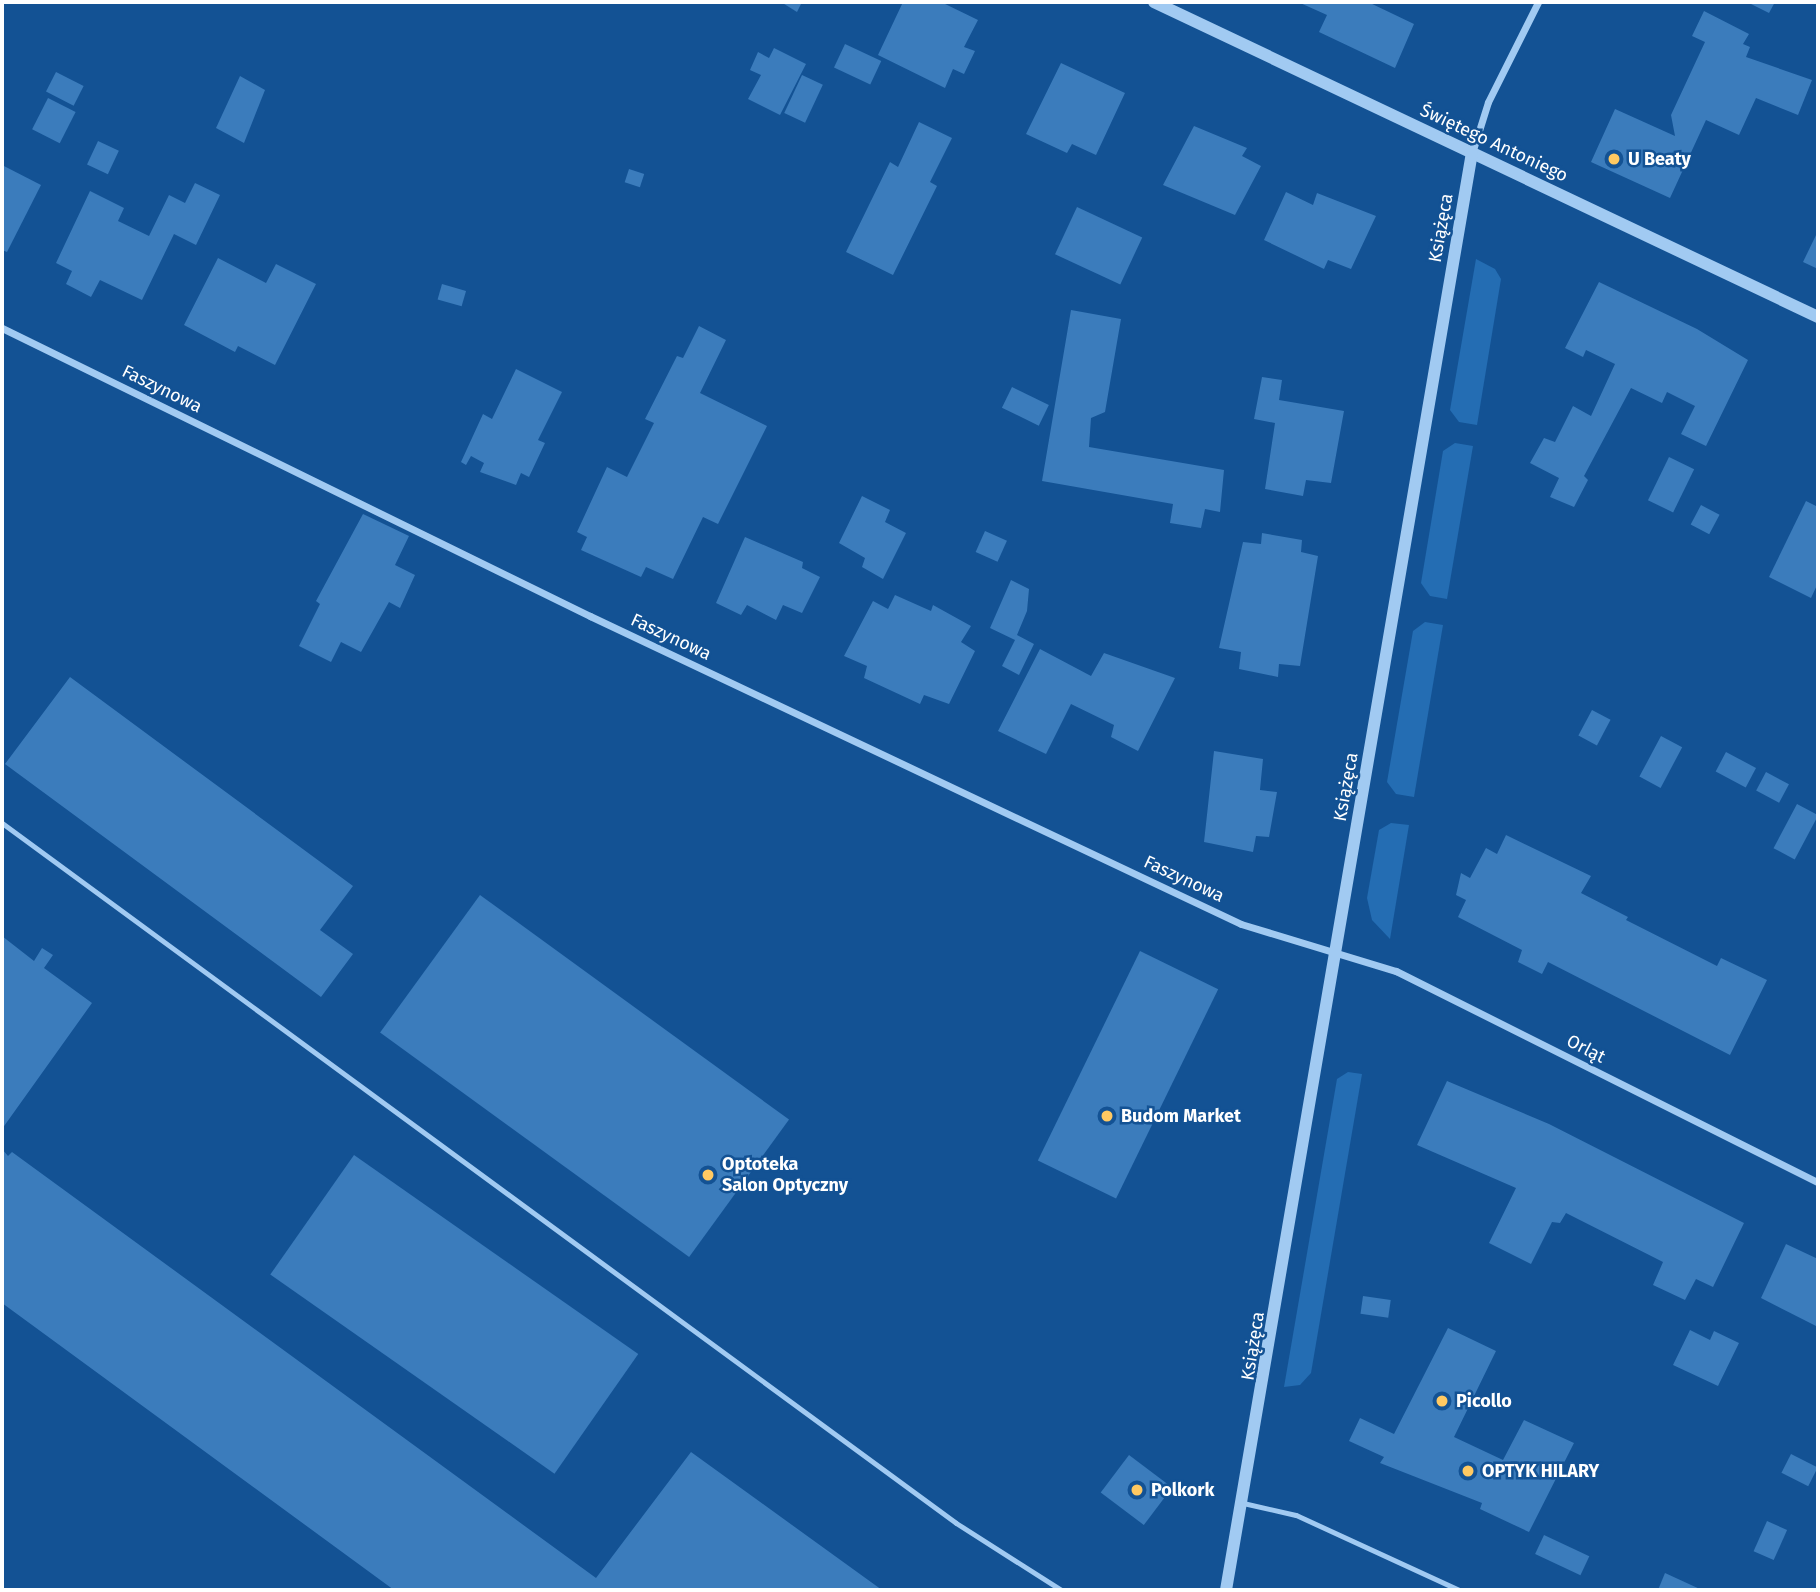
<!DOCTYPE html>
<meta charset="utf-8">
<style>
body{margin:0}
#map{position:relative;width:1820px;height:1592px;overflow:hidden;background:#135294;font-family:"Fira Sans",sans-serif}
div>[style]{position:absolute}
.green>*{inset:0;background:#246db3}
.building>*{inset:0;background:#3b7cbc;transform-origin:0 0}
.service>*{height:5px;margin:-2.5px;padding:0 2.5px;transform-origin:2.5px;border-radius:2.5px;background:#a1caf2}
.minor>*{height:7px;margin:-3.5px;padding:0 3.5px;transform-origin:3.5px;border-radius:3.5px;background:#a1caf2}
.tertiary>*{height:12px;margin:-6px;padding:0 6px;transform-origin:6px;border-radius:6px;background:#a1caf2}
.dots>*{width:19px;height:19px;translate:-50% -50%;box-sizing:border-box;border:4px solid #135294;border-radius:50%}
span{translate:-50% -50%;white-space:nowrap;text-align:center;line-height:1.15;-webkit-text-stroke:5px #135294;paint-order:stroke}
.street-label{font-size:18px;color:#fff}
.poi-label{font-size:18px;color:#fff;font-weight:700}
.left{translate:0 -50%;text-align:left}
.frame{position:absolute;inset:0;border:4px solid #fff;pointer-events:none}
</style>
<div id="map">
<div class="green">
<div style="clip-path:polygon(1476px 259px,1495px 269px,1501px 279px,1477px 425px,1459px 422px,1450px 410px)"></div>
<div style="clip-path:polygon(1455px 443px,1473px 446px,1447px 599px,1430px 596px,1421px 583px,1443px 451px)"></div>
<div style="clip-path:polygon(1425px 622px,1443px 625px,1414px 797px,1396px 794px,1387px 782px,1413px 631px)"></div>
<div style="clip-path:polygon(1391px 823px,1409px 825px,1390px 939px,1372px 920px,1367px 898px,1379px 830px)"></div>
<div style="clip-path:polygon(1348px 1072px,1362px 1074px,1311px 1373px,1300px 1385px,1284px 1387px,1337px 1079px)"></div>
</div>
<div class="building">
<div style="clip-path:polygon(781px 2px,802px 2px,797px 12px)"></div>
<div style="clip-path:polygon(903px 2px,941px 2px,978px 20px,964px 47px,975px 51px,964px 74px,953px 69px,945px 88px,878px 55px)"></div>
<div style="clip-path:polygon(1298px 2px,1368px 2px,1414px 24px,1395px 68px,1319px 32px,1327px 15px)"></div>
<div style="clip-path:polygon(1747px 2px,1775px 2px,1769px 13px)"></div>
<div style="clip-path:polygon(1704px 11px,1749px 34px,1743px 44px,1750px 47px,1746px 57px,1812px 80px,1798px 115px,1756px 98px,1739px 135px,1706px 120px,1670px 198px,1591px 162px,1615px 109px,1675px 136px,1671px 115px,1705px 42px,1692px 36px)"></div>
<div style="left:845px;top:44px;width:40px;height:26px;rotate:25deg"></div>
<div style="clip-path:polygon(774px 48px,806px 64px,780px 115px,748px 99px,761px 75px,750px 70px,758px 52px,769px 58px)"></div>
<div style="clip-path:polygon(1061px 63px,1125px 93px,1096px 155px,1072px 144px,1067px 153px,1026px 134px)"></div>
<div style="left:56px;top:72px;width:31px;height:22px;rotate:27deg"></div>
<div style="left:802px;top:75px;width:23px;height:42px;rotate:25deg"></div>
<div style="clip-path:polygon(240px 76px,265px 90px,244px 143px,216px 128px)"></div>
<div style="left:48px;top:98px;width:31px;height:35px;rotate:27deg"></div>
<div style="clip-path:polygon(919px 122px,952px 138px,930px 182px,937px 186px,893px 275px,846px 252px,890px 162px,898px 167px)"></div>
<div style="clip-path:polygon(1194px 126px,1247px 148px,1242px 156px,1261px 166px,1235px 215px,1163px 185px)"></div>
<div style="left:98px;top:141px;width:23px;height:26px;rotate:25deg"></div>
<div style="clip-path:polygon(2px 165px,41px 185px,7px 252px,2px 250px)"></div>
<div style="left:629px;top:169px;width:16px;height:14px;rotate:18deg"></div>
<div style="clip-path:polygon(195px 183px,220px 195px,196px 245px,174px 234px,142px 300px,100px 280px,91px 297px,66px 284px,72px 271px,56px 263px,90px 191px,124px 208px,118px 221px,149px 236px,169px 195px,185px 203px)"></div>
<div style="clip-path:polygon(1286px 192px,1313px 205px,1317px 193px,1376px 216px,1351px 269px,1328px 260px,1324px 269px,1264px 240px)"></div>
<div style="left:1077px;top:207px;width:72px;height:52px;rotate:25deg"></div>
<div style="clip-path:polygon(1818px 231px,1818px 269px,1803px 262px)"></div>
<div style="clip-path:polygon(218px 258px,266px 283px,276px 264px,316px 284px,275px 365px,238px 346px,235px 352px,184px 325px)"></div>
<div style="clip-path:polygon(1599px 282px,1697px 329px,1748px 360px,1706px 446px,1681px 434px,1695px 406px,1667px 392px,1662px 403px,1631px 388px,1584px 476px,1588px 480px,1574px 507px,1550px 497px,1559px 478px,1530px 463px,1544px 438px,1555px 442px,1573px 406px,1591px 416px,1615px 364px,1586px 350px,1583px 357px,1565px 348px)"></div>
<div style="left:442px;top:284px;width:25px;height:16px;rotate:16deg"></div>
<div style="clip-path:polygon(1071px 310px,1121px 319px,1105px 412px,1091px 418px,1089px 447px,1224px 470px,1220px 512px,1205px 509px,1201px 528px,1170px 523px,1173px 504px,1042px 481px)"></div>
<div style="clip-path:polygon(699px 326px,726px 340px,700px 393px,767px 426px,718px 524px,703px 517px,673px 579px,646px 567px,641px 577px,581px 550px,587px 537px,577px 532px,607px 467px,627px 477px,654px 423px,645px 419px,677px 356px,683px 358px)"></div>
<div style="clip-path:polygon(516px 369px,562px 392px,538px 440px,545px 443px,529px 477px,521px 473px,516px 485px,480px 472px,484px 463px,471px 456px,466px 465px,461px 462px,483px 414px,492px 419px)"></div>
<div style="clip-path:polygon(1262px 377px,1282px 380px,1279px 400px,1344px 411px,1331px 483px,1306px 480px,1303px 496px,1265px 489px,1275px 423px,1254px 419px)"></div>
<div style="left:1012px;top:387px;width:41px;height:23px;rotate:26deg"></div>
<div style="left:1669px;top:457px;width:28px;height:48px;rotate:26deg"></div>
<div style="clip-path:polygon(862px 496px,890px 510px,885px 522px,906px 533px,883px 579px,862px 567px,865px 558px,839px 543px)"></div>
<div style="clip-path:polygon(1806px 501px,1818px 507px,1818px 583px,1811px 598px,1769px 577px)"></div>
<div style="left:1701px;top:505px;width:21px;height:22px;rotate:28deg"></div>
<div style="clip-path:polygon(363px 514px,409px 536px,395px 565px,415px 575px,400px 608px,389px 602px,361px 652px,341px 642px,331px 662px,299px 646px,320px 604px,316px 601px)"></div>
<div style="left:985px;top:531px;width:24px;height:23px;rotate:24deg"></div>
<div style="clip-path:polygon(1262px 533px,1302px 540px,1301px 552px,1318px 556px,1300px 666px,1279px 664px,1278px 677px,1239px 669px,1241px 652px,1219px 648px,1243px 542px,1261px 544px)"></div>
<div style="clip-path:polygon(745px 537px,803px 562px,802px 568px,820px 577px,802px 613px,783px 605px,776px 620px,747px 605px,741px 615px,716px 603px)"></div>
<div style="clip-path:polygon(1011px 580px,1029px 589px,1027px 611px,1017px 635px,1034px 644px,1019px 675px,1002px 666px,1015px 640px,990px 628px)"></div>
<div style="clip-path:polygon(895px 595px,931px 611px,933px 605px,971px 626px,961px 642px,975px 651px,949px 704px,924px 695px,920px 704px,864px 678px,867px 666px,844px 656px,873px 601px,888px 609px)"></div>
<div style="clip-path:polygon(1040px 649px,1091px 676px,1104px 653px,1175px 678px,1138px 751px,1111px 737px,1114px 725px,1071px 704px,1046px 754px,998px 731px)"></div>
<div style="clip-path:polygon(70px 677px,353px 886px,320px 930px,353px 954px,321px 997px,5px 764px)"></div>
<div style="left:1592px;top:710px;width:21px;height:29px;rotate:28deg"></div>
<div style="left:1661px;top:736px;width:24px;height:46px;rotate:28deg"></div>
<div style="clip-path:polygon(1214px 751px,1263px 759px,1260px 790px,1277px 792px,1269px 837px,1256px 836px,1253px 852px,1204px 842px)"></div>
<div style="left:1726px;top:752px;width:34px;height:22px;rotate:28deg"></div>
<div style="left:1766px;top:772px;width:26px;height:21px;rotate:28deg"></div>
<div style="left:1797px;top:804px;width:24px;height:50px;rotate:28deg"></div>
<div style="clip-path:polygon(1506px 835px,1591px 876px,1581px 893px,1628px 917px,1626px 920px,1717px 966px,1721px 958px,1767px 980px,1730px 1055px,1548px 962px,1542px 974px,1518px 962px,1522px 950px,1458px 917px,1466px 900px,1456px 895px,1461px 873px,1470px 878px,1486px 848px,1497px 854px)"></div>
<div style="left:480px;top:895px;width:382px;height:170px;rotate:36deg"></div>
<div style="clip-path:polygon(2px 936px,34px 961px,42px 948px,53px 955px,44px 968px,92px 1003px,2px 1129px)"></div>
<div style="left:1140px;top:951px;width:87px;height:233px;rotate:26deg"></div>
<div style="clip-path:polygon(1447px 1081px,1549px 1124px,1744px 1223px,1713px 1287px,1696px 1279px,1685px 1300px,1653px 1285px,1663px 1262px,1566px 1213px,1560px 1223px,1552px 1222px,1531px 1264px,1489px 1243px,1516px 1188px,1417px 1145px)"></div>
<div style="clip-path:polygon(2px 1149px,8px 1156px,12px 1152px,596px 1578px,691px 1452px,882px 1590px,394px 1590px,2px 1303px)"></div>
<div style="left:354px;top:1155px;width:347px;height:146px;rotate:35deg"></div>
<div style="clip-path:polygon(1786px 1244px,1818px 1259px,1818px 1327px,1761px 1298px)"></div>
<div style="left:1363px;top:1296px;width:28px;height:18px;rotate:8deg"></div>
<div style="clip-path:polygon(1448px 1328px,1496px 1351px,1454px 1437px,1503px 1460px,1524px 1420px,1574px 1443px,1529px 1532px,1480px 1509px,1482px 1503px,1380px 1463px,1384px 1457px,1349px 1441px,1360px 1418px,1394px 1434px)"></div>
<div style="clip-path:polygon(1690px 1330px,1710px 1340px,1714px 1331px,1739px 1343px,1718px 1386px,1673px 1365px)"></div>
<div style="left:1791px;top:1454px;width:30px;height:21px;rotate:27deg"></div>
<div style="left:1129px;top:1455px;width:54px;height:47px;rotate:37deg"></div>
<div style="left:1767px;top:1521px;width:22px;height:33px;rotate:24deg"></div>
<div style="left:1544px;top:1535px;width:50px;height:21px;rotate:25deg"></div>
<div style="clip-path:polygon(1665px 1573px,1702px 1590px,1658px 1590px)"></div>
</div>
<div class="service">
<div style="left:2px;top:823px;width:1183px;rotate:36.27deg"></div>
<div style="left:956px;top:1523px;width:125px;rotate:32.5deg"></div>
<div style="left:1243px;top:1503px;width:54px;rotate:12.8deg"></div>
<div style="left:1296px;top:1515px;width:179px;rotate:24.7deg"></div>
</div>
<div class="minor">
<div style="left:1472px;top:153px;width:53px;rotate:-72.6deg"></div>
<div style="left:1488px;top:102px;width:112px;rotate:-63.4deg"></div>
<div style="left:2px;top:328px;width:655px;rotate:26.1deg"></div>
<div style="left:590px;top:616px;width:720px;rotate:25.32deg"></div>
<div style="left:1241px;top:924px;width:162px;rotate:16.9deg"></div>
<div style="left:1396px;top:971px;width:472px;rotate:26.6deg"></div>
</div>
<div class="tertiary">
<div style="left:1154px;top:2px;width:735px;rotate:25.38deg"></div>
<div style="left:1226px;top:1590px;width:1458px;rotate:-80.29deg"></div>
</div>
<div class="dots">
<div style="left:1614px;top:159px;background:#ffc962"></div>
<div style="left:1107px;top:1116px;background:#ffc962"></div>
<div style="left:708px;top:1175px;background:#ffc962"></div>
<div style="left:1442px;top:1401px;background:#ffc962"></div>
<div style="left:1468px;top:1471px;background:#ffc962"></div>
<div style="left:1137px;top:1490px;background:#ffc962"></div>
</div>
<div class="street-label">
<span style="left:1494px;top:143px;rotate:25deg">Świętego Antoniego</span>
<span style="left:1441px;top:228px;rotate:-80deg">Książęca</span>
<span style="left:162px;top:389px;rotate:26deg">Faszynowa</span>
<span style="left:671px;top:637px;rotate:25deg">Faszynowa</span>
<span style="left:1346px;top:787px;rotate:-80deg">Książęca</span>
<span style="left:1184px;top:879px;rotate:25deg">Faszynowa</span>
<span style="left:1586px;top:1049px;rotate:27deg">Orląt</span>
<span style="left:1253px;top:1346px;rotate:-81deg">Książęca</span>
</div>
<div class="poi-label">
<span class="left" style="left:1628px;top:159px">U Beaty</span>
<span class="left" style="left:1121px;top:1116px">Budom Market</span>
<span class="left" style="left:722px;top:1175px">Optoteka<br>Salon Optyczny</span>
<span class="left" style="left:1456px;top:1401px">Picollo</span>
<span class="left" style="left:1482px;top:1471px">OPTYK HILARY</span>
<span class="left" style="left:1151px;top:1490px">Polkork</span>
</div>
<div class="frame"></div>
</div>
